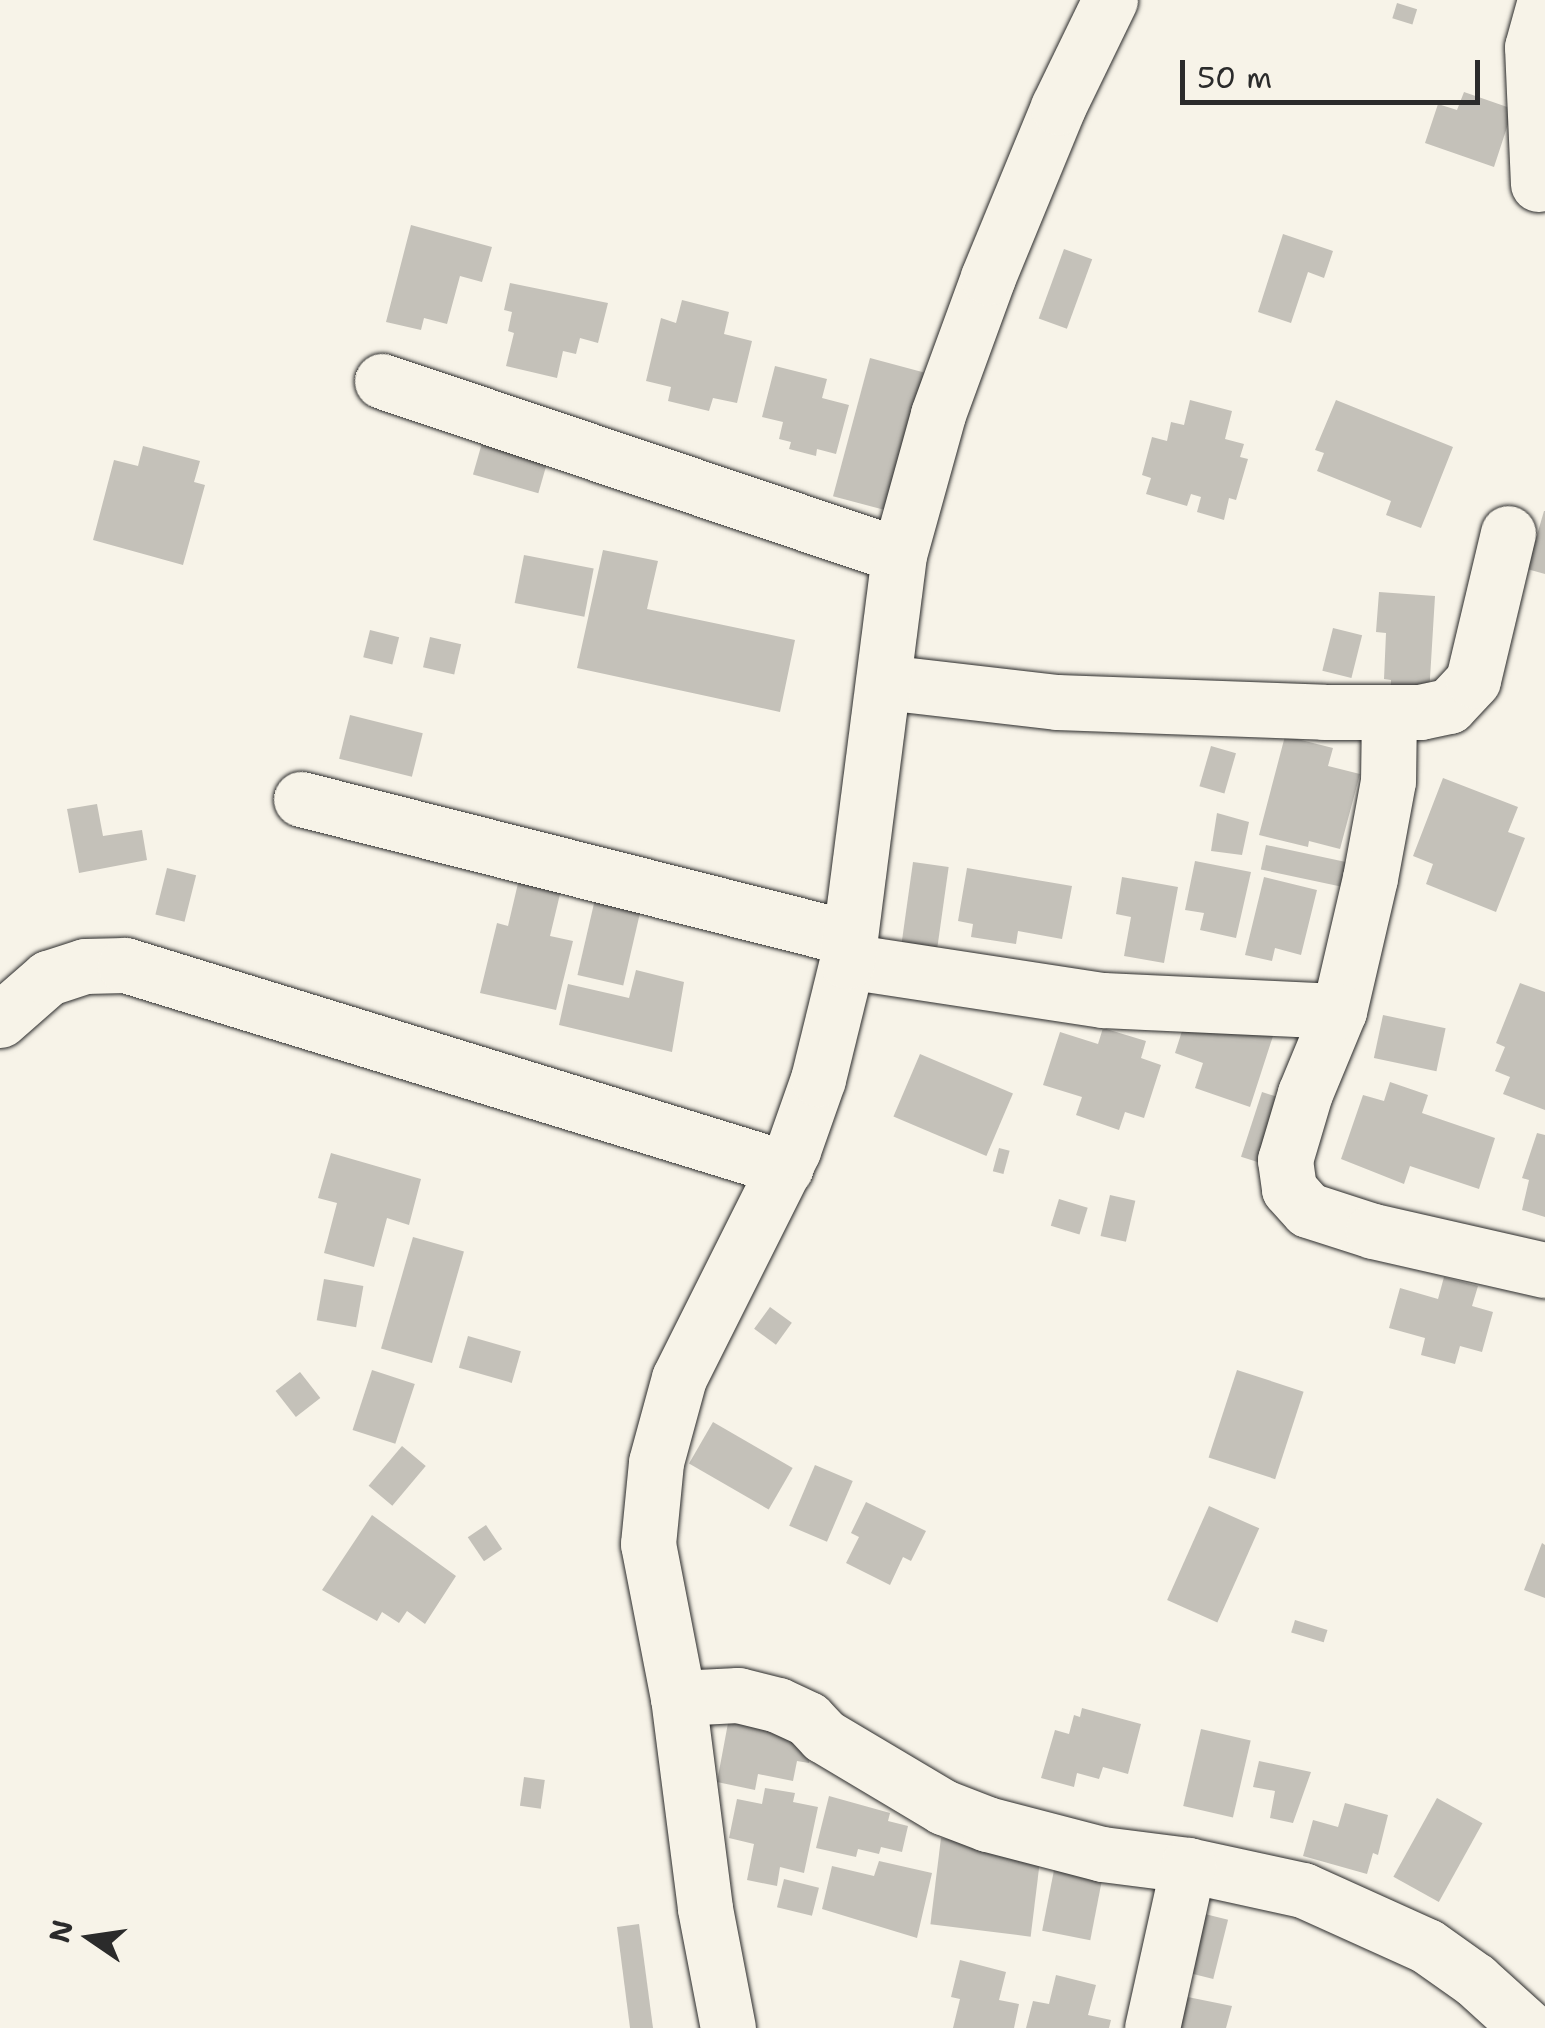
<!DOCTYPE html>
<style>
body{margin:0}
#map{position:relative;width:1545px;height:2028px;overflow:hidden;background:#f7f3e8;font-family:"Shantell Sans",sans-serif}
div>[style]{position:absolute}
.building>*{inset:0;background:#c4c1b9;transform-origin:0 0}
.roads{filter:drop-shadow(0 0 2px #2b2b2b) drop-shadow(0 0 2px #2b2b2b)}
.minor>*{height:55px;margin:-27.5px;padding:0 27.5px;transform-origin:27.5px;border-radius:27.5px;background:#f7f3e8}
span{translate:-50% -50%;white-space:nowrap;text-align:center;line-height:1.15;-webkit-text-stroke:10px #f7f3e8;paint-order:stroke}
.north{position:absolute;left:40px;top:1888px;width:100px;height:100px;-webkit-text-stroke:8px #f7f3e8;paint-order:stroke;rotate:283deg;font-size:28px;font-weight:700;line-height:40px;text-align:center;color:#2b2b2b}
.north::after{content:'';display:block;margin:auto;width:35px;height:45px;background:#2b2b2b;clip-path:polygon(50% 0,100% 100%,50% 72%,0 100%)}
.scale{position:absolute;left:1180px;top:60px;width:300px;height:45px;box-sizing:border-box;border:5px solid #2b2b2b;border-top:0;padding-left:12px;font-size:30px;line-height:35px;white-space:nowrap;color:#2b2b2b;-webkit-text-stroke:8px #f7f3e8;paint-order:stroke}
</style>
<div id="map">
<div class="building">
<div style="left:1397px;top:3px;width:21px;height:16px;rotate:17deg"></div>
<div style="clip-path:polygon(1464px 92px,1513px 109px,1494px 167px,1425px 143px,1438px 104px,1457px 110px)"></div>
<div style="clip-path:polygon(411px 225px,492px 247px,482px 282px,460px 276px,447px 324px,424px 318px,421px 330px,386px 322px)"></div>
<div style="clip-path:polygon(1283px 234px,1333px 251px,1324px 278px,1308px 272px,1291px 323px,1258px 312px)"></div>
<div style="left:1064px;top:249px;width:30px;height:74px;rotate:20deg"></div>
<div style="clip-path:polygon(510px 283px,608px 303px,598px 343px,580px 338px,576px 354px,563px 351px,557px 378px,506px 366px,514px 333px,508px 331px,512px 312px,504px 310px)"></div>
<div style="clip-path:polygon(682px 300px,729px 312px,724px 334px,752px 341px,737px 403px,713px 398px,709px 411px,668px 401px,671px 387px,646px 381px,661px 318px,676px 323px)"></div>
<div style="left:870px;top:358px;width:56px;height:143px;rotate:15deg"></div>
<div style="clip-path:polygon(775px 366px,827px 379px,822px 398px,849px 405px,836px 454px,817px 449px,816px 456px,789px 449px,791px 442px,779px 439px,783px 422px,762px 417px)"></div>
<div style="clip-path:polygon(1190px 400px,1232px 411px,1225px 439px,1244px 444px,1240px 457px,1248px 459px,1236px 500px,1229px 498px,1224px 520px,1197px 512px,1201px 497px,1191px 494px,1187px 506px,1146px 494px,1151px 478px,1142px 475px,1152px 437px,1167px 441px,1171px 422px,1184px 425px)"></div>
<div style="clip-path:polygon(1336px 400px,1453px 447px,1421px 528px,1386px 515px,1391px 501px,1317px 471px,1324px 453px,1315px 450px)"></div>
<div style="left:484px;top:436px;width:68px;height:40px;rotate:16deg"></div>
<div style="clip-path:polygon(143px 446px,200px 461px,194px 482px,205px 485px,183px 565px,93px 540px,114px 460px,138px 466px)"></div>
<div style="clip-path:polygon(1544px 511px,1545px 511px,1545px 574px,1527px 569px)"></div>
<div style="clip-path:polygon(603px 550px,658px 561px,647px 609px,795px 640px,780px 712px,577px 668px)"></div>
<div style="left:524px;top:555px;width:71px;height:49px;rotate:11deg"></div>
<div style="clip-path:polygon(1379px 592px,1435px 596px,1429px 695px,1391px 693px,1391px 680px,1384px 679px,1386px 633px,1376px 632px)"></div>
<div style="left:1333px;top:628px;width:30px;height:44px;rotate:14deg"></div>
<div style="left:370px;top:630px;width:30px;height:28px;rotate:14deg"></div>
<div style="left:430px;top:637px;width:32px;height:31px;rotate:13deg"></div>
<div style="left:350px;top:715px;width:75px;height:45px;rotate:14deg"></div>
<div style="clip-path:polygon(1285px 736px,1333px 748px,1328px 766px,1360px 774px,1340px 849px,1309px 841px,1308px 847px,1259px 835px)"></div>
<div style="left:1211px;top:746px;width:26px;height:42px;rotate:16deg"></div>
<div style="clip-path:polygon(1443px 778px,1518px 807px,1508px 832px,1525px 838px,1496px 912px,1426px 884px,1433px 864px,1413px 856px)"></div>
<div style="clip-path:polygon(97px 804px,103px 836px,142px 830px,147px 860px,79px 873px,67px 809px)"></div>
<div style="clip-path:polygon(1217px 813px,1249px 822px,1242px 855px,1211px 851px)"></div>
<div style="left:1266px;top:845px;width:90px;height:25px;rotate:12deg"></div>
<div style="clip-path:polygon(1195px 861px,1251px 872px,1236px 938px,1200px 930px,1204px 913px,1185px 910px)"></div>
<div style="left:913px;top:862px;width:36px;height:88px;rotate:8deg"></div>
<div style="left:167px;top:868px;width:30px;height:48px;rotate:14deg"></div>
<div style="clip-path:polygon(967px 868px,1072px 886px,1062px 939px,1018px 931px,1016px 944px,971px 937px,973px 924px,958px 921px)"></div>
<div style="clip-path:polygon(1122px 877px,1178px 887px,1164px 963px,1124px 956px,1131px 917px,1116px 914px)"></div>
<div style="clip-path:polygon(1264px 877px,1317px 890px,1301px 955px,1275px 948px,1272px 961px,1245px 955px)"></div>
<div style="clip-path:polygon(519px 879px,561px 890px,550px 936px,573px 941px,556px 1010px,480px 993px,497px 923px,508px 926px)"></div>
<div style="left:595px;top:899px;width:47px;height:78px;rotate:13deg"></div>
<div style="clip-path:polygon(636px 970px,684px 982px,672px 1052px,559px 1025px,568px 984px,629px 998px)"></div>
<div style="clip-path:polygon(1520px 983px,1545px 992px,1545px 1110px,1503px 1094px,1510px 1077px,1495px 1071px,1505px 1047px,1496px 1043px)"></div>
<div style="clip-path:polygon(1189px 1009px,1273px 1036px,1250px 1107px,1195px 1088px,1203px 1063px,1175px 1053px)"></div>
<div style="left:1383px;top:1015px;width:64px;height:44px;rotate:12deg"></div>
<div style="clip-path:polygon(1103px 1028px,1146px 1041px,1141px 1058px,1161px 1065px,1144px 1118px,1125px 1112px,1119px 1130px,1076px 1115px,1082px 1097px,1043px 1085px,1060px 1032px,1098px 1044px)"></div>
<div style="left:920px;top:1054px;width:101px;height:68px;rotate:23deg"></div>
<div style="clip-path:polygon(1390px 1082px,1428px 1095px,1422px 1113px,1495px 1138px,1479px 1189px,1410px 1166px,1404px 1184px,1341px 1159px,1363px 1095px,1384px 1101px)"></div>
<div style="left:1262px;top:1092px;width:28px;height:68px;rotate:18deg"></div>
<div style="clip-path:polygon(1537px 1133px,1545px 1135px,1545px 1217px,1522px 1210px,1529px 1180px,1522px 1178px)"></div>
<div style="left:999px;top:1148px;width:11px;height:24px;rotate:15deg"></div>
<div style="clip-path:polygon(331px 1153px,421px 1179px,409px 1225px,387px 1218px,374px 1267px,324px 1253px,337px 1203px,318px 1198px)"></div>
<div style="left:1110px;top:1195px;width:26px;height:42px;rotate:13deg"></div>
<div style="left:1059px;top:1199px;width:30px;height:28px;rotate:17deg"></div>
<div style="left:413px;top:1237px;width:53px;height:116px;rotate:16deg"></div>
<div style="clip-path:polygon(1444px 1277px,1478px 1286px,1472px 1306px,1493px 1312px,1482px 1352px,1460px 1346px,1455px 1364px,1421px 1355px,1425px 1338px,1389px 1328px,1400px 1288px,1438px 1299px)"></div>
<div style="left:324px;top:1279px;width:40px;height:42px;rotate:10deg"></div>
<div style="left:770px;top:1307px;width:27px;height:27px;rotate:36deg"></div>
<div style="left:468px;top:1336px;width:55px;height:33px;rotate:16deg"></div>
<div style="left:372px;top:1370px;width:45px;height:63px;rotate:18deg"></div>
<div style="left:1237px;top:1370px;width:70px;height:92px;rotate:18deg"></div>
<div style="left:300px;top:1372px;width:33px;height:31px;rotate:52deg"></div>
<div style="left:713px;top:1422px;width:92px;height:48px;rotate:30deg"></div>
<div style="left:402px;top:1446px;width:31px;height:52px;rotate:40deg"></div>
<div style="left:815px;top:1465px;width:41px;height:66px;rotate:23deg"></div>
<div style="clip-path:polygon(866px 1502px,926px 1531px,911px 1561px,903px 1557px,890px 1585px,846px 1563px,859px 1537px,851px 1533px)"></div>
<div style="left:1209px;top:1506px;width:55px;height:103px;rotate:24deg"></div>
<div style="clip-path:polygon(372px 1515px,456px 1576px,425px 1624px,407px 1611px,399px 1623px,382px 1612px,377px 1621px,322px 1590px)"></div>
<div style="left:486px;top:1525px;width:29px;height:22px;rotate:56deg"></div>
<div style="clip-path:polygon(1542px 1543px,1545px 1545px,1545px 1598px,1524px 1590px)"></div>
<div style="left:1295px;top:1620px;width:34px;height:13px;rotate:17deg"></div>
<div style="clip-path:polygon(731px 1707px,813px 1742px,809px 1763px,797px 1761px,793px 1781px,758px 1774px,755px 1790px,717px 1782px)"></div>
<div style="clip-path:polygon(1082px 1708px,1141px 1724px,1128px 1774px,1103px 1767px,1099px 1779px,1077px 1773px,1074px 1787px,1041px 1778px,1055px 1730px,1069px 1734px,1074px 1715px,1080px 1717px)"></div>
<div style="left:1201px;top:1729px;width:51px;height:79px;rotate:13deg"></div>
<div style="clip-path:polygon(1259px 1761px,1311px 1772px,1293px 1823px,1270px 1818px,1275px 1791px,1253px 1787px)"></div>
<div style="left:524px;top:1777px;width:21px;height:29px;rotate:8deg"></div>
<div style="clip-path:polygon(765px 1788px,795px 1793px,793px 1802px,818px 1807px,804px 1873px,780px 1867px,777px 1886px,747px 1880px,754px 1844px,729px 1838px,737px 1799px,762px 1804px)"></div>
<div style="clip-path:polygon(829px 1796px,890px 1813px,888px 1821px,908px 1826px,902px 1852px,881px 1847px,879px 1854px,858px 1849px,856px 1857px,816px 1848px)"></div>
<div style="left:1437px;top:1798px;width:52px;height:90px;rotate:29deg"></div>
<div style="clip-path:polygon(1345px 1803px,1388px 1815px,1378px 1855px,1373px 1853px,1367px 1874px,1303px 1856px,1313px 1820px,1338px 1827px)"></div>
<div style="left:941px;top:1838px;width:101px;height:87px;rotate:7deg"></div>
<div style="clip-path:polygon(879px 1861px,932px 1873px,917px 1938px,822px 1909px,832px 1866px,874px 1876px)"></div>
<div style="left:1054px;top:1870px;width:49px;height:62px;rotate:11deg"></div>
<div style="left:784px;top:1879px;width:36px;height:29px;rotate:14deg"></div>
<div style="left:1197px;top:1912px;width:32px;height:61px;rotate:14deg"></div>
<div style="clip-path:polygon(639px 1924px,642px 1945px,653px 2028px,630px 2028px,617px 1927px)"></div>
<div style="clip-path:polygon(960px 1960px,1006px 1972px,999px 2000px,1019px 2004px,1014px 2028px,953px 2028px,960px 1999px,951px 1997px)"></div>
<div style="clip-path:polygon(1056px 1975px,1096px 1985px,1088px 2015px,1111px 2020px,1109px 2028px,1026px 2028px,1033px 2001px,1049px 2004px)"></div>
<div style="clip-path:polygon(1168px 1993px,1232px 2006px,1226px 2028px,1169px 2028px)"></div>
</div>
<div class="roads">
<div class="minor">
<div style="left:1538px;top:184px;width:137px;rotate:-92.5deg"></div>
<div style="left:1532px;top:47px;width:49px;rotate:-74.5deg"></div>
<div style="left:382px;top:381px;width:545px;rotate:18.6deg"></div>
<div style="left:884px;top:682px;width:174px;rotate:6.6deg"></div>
<div style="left:1057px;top:702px;width:267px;rotate:2.1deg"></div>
<div style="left:1324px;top:712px;width:96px"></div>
<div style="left:1420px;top:712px;width:30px;rotate:-12deg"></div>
<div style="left:1449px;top:706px;width:35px;rotate:-47deg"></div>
<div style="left:1473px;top:680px;width:151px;rotate:-76.6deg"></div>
<div style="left:1389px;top:712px;width:69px;rotate:90.8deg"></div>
<div style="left:1388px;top:781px;width:99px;rotate:100.5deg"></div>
<div style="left:1370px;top:878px;width:137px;rotate:103.1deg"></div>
<div style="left:1339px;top:1011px;width:89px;rotate:112.5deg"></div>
<div style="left:1305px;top:1093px;width:70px;rotate:106.6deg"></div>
<div style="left:1285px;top:1160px;width:29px;rotate:82deg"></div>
<div style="left:1289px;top:1189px;width:28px;rotate:48deg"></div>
<div style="left:1308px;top:1210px;width:68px;rotate:17.9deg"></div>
<div style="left:1373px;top:1231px;width:176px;rotate:12.8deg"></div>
<div style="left:301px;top:799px;width:566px;rotate:14.21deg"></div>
<div style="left:847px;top:961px;width:259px;rotate:8.7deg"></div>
<div style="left:1103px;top:1000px;width:236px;rotate:2.7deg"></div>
<div style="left:0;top:1020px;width:64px;rotate:-41.2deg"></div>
<div style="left:48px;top:978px;width:39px;rotate:-18deg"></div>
<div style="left:85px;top:966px;width:40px;rotate:-1.4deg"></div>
<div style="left:125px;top:965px;width:691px;rotate:17.1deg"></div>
<div style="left:678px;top:1698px;width:60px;rotate:-2.9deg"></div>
<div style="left:738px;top:1695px;width:41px;rotate:14deg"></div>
<div style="left:778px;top:1705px;width:33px;rotate:25deg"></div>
<div style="left:808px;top:1719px;width:23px;rotate:47deg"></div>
<div style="left:824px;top:1736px;width:139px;rotate:30.8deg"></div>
<div style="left:943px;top:1807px;width:47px;rotate:21.1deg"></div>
<div style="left:987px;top:1824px;width:119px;rotate:14.6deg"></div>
<div style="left:1102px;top:1854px;width:87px;rotate:7.3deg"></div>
<div style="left:1188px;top:1865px;width:118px;rotate:12.3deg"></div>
<div style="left:1303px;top:1890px;width:136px;rotate:24.3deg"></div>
<div style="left:1427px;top:1946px;width:59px;rotate:35.3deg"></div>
<div style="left:1475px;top:1980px;width:72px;rotate:42.2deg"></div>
<div style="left:728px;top:2028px;width:122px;rotate:-100.9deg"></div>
<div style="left:705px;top:1908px;width:212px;rotate:-97.3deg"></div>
<div style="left:678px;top:1698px;width:157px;rotate:-101deg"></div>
<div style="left:648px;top:1544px;width:82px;rotate:-84.4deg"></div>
<div style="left:656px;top:1462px;width:87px;rotate:-74.7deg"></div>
<div style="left:679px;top:1378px;width:255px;rotate:-63.4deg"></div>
<div style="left:793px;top:1150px;width:75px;rotate:-70.6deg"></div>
<div style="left:818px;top:1079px;width:122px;rotate:-76.2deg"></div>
<div style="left:847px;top:961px;width:409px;rotate:-82.7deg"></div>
<div style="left:899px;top:555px;width:146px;rotate:-74.5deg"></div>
<div style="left:938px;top:414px;width:146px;rotate:-69.9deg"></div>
<div style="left:988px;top:277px;width:184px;rotate:-67.6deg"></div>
<div style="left:1058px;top:107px;width:119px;rotate:-64.1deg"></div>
<div style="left:1152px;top:2028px;width:167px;rotate:-77.5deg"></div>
</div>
</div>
<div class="north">N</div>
<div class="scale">50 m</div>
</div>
